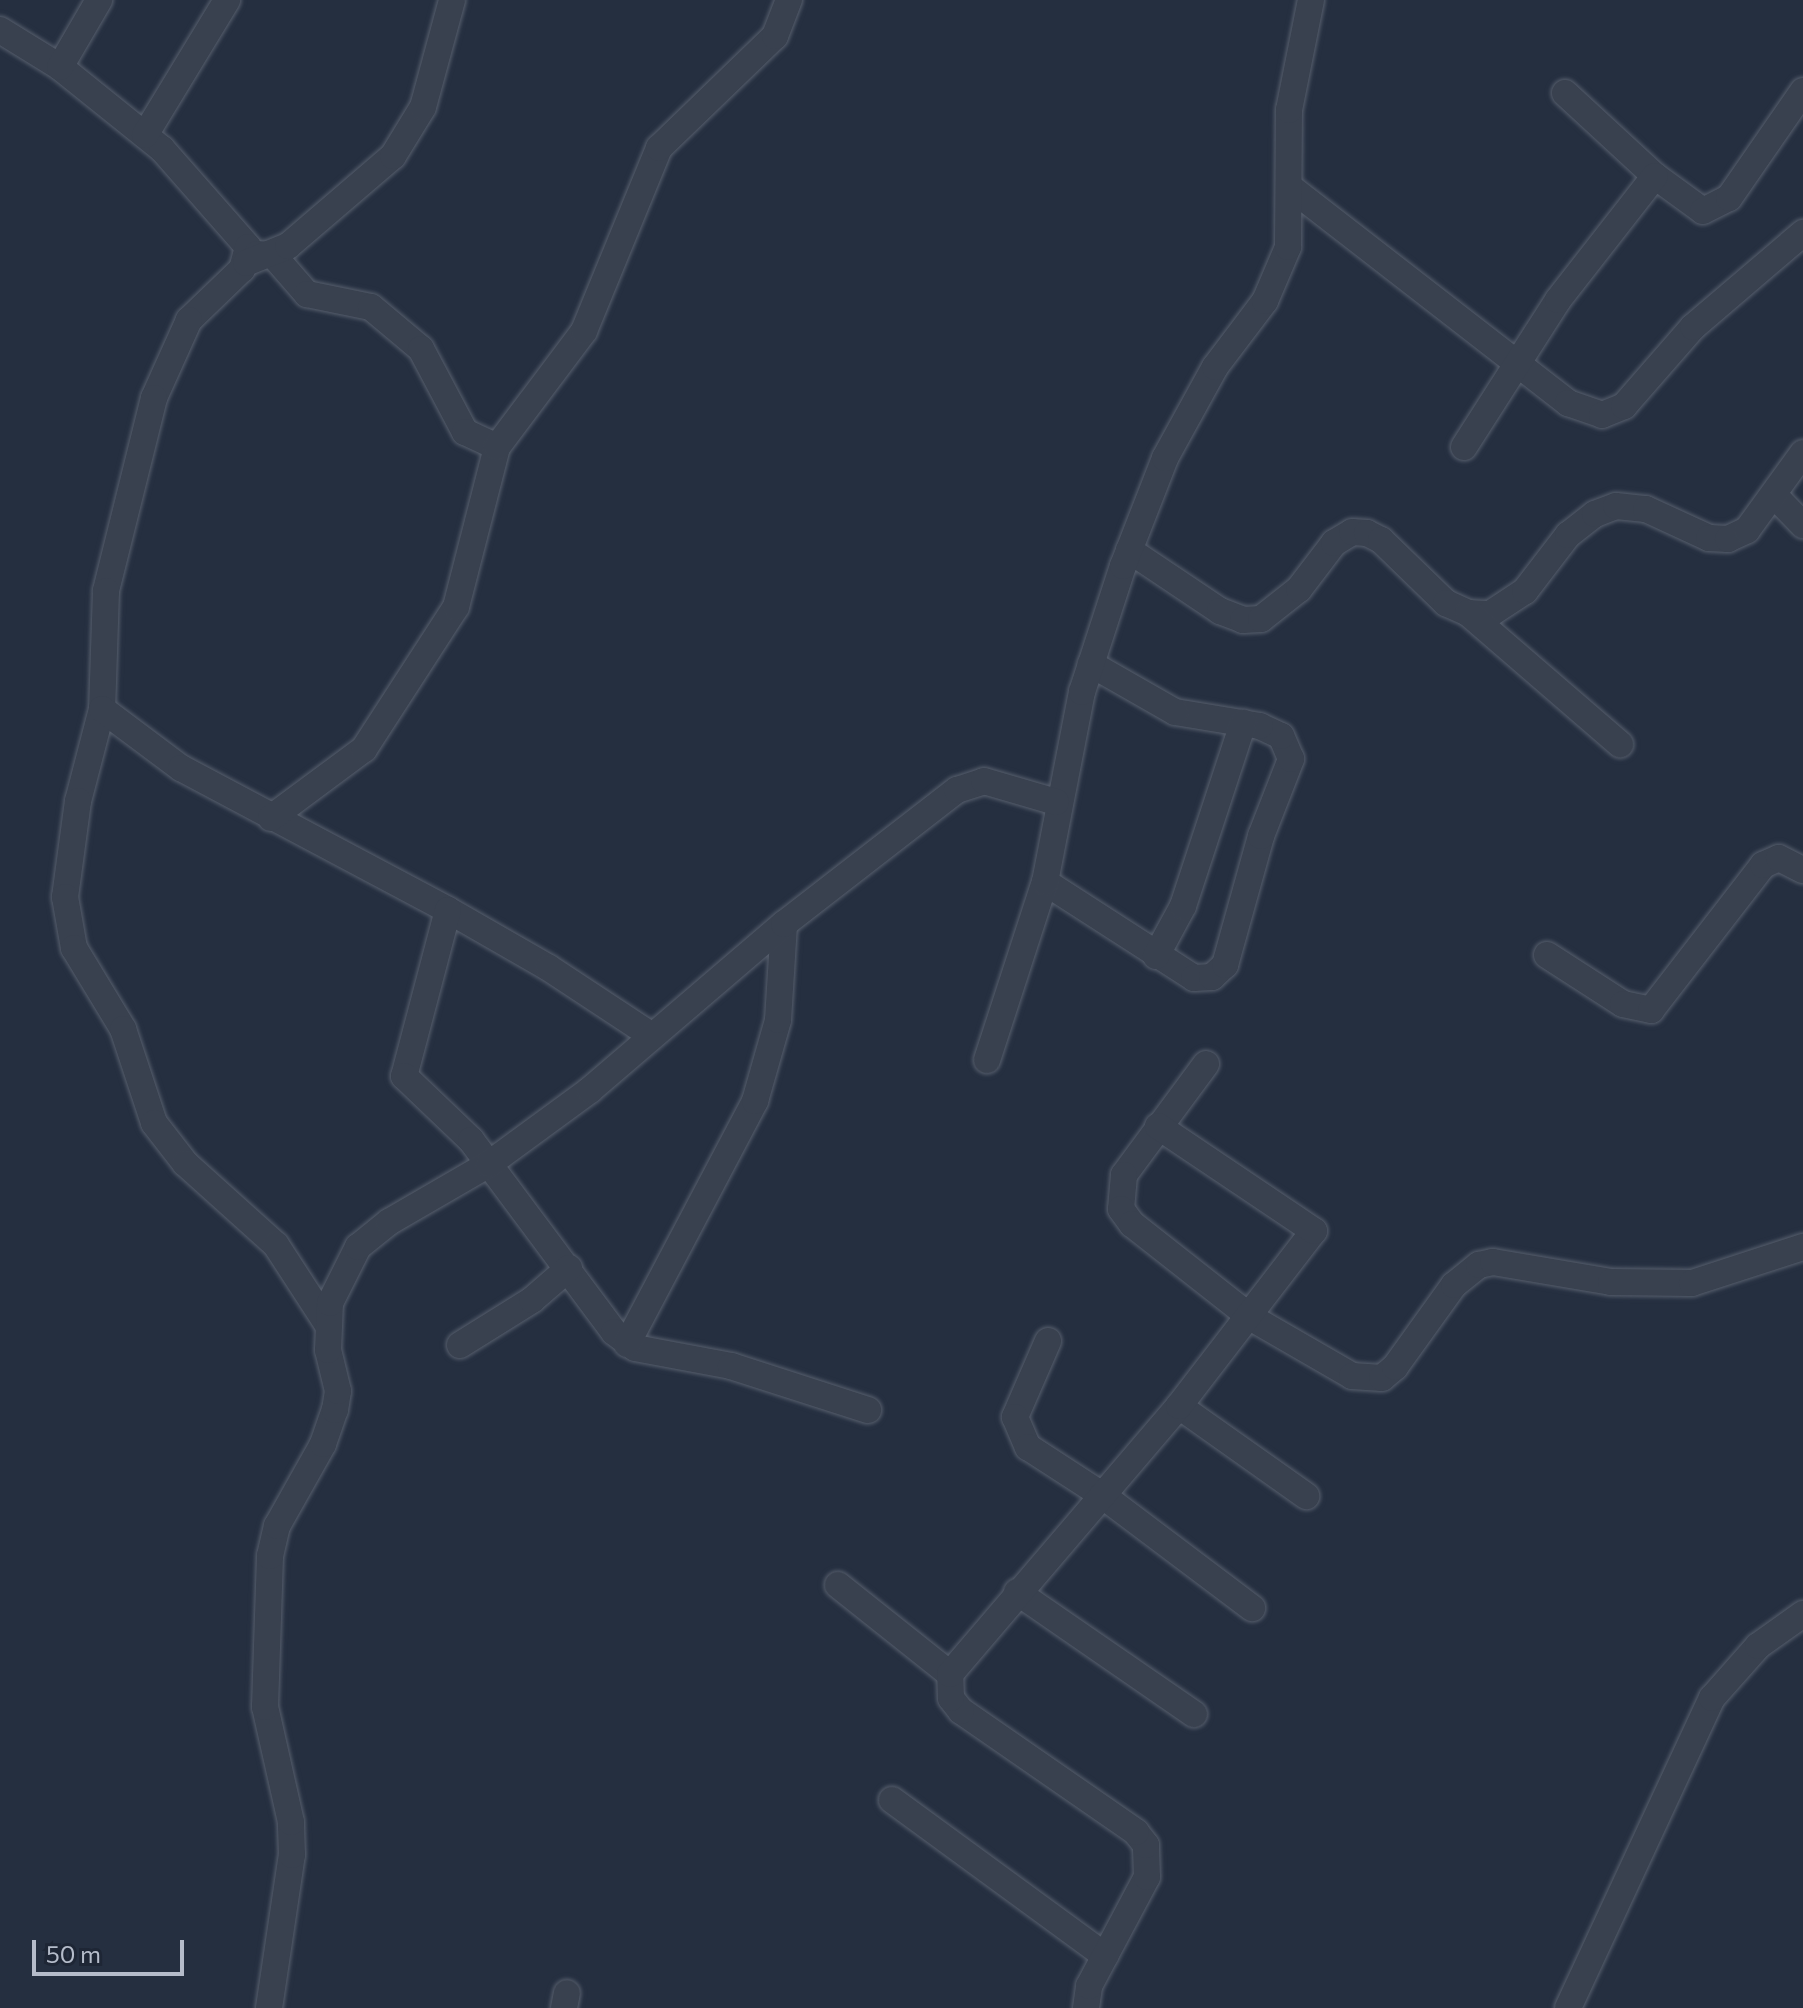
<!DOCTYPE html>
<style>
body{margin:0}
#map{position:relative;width:1803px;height:2008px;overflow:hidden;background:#252f40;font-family:Commissioner,sans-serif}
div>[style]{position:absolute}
.roads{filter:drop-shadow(0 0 2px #575f6d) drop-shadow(0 0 2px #575f6d)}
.minor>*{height:26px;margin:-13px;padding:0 13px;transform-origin:13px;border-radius:13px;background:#39414f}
span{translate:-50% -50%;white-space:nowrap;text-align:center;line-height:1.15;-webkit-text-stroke:6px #1e2635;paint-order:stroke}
.scale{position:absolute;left:32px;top:1940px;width:152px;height:36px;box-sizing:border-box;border:4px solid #b5bcca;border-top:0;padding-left:10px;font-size:24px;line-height:28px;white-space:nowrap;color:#b5bcca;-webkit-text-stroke:6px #1e2635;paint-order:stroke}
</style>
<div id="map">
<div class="roads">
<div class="minor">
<div style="left:0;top:30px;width:70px;rotate:31.7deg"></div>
<div style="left:60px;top:67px;width:131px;rotate:38.8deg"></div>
<div style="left:162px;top:149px;width:130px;rotate:48.7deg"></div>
<div style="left:248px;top:247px;width:23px;rotate:105deg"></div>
<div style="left:242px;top:269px;width:74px;rotate:136.1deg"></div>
<div style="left:189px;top:320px;width:85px;rotate:114.2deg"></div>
<div style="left:154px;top:398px;width:199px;rotate:104deg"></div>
<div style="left:106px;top:591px;width:118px;rotate:91.9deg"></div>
<div style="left:102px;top:709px;width:95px;rotate:104.6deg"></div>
<div style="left:78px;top:801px;width:97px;rotate:97.7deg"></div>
<div style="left:65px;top:897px;width:52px;rotate:80deg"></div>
<div style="left:74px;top:948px;width:95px;rotate:58.8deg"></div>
<div style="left:123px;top:1029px;width:99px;rotate:71.7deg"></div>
<div style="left:154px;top:1123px;width:51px;rotate:52.2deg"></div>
<div style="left:185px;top:1163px;width:122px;rotate:42deg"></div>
<div style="left:276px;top:1245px;width:95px;rotate:57deg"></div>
<div style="left:60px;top:67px;width:78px;rotate:-59.8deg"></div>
<div style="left:1565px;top:93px;width:122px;rotate:42.7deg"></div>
<div style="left:1655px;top:176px;width:59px;rotate:36.1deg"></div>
<div style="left:1703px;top:211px;width:29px;rotate:-27deg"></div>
<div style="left:1729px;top:198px;width:130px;rotate:-55.3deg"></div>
<div style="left:145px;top:135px;width:158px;rotate:-58.7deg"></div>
<div style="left:1291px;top:188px;width:351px;rotate:37.8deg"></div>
<div style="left:1568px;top:403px;width:36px;rotate:19deg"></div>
<div style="left:1602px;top:415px;width:24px;rotate:-22deg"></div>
<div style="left:1624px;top:406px;width:105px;rotate:-48.9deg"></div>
<div style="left:1693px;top:327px;width:145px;rotate:-40.5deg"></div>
<div style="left:257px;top:254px;width:16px;rotate:4deg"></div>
<div style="left:273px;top:255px;width:52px;rotate:48.9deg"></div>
<div style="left:307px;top:294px;width:65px;rotate:11.5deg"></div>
<div style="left:371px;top:307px;width:65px;rotate:40deg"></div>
<div style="left:421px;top:349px;width:94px;rotate:62.1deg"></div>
<div style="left:465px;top:432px;width:35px;rotate:25deg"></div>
<div style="left:246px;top:263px;width:45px;rotate:-22deg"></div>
<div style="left:288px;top:246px;width:138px;rotate:-40.6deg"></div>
<div style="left:393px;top:156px;width:57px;rotate:-58.5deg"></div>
<div style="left:423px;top:107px;width:111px;rotate:-74.8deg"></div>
<div style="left:1464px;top:447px;width:174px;rotate:-57.4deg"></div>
<div style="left:1558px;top:300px;width:157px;rotate:-52deg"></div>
<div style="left:1774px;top:495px;width:42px;rotate:46deg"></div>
<div style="left:1129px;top:550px;width:110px;rotate:33.8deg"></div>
<div style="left:1220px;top:611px;width:25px;rotate:21deg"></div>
<div style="left:1243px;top:620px;width:18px;rotate:-3deg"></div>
<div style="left:1261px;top:619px;width:48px;rotate:-38.3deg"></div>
<div style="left:1299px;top:589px;width:58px;rotate:-52.7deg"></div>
<div style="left:1334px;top:543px;width:21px;rotate:-31deg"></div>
<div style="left:1352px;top:532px;width:15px;rotate:4deg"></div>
<div style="left:1367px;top:533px;width:16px;rotate:27deg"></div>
<div style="left:1381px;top:540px;width:91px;rotate:44.1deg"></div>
<div style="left:1446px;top:603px;width:24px;rotate:24deg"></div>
<div style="left:1468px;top:613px;width:22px;rotate:3deg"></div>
<div style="left:1490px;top:614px;width:42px;rotate:-33.3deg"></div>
<div style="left:1525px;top:591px;width:71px;rotate:-52.5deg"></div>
<div style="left:1568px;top:535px;width:34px;rotate:-38deg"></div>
<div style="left:1595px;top:514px;width:22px;rotate:-21deg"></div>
<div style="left:1616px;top:506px;width:30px;rotate:6deg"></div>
<div style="left:1646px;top:509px;width:69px;rotate:24.7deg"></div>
<div style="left:1709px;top:538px;width:19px;rotate:3deg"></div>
<div style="left:1728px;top:539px;width:21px;rotate:-25deg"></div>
<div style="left:1747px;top:530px;width:95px;rotate:-54deg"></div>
<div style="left:1468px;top:613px;width:201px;rotate:40.8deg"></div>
<div style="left:102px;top:709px;width:99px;rotate:36.8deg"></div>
<div style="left:181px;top:768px;width:302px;rotate:28deg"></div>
<div style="left:448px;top:910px;width:116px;rotate:29.9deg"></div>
<div style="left:549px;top:968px;width:123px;rotate:33.4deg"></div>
<div style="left:271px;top:818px;width:116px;rotate:-36.6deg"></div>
<div style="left:364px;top:749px;width:169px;rotate:-57.1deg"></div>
<div style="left:456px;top:607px;width:165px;rotate:-75.6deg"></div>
<div style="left:497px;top:447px;width:145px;rotate:-53.1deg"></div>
<div style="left:584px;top:331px;width:198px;rotate:-67.7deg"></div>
<div style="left:659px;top:148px;width:161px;rotate:-44deg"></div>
<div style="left:775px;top:36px;width:39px;rotate:-69deg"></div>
<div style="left:1045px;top:882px;width:177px;rotate:32.8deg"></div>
<div style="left:1194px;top:978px;width:18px;rotate:-3deg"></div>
<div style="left:1212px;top:977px;width:18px;rotate:-43deg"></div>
<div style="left:1225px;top:965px;width:134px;rotate:-74.4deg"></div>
<div style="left:1261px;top:836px;width:83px;rotate:-68.7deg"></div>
<div style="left:1291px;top:759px;width:25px;rotate:-113deg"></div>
<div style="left:1281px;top:736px;width:23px;rotate:-155deg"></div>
<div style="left:1260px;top:726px;width:86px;rotate:-170.6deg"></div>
<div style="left:1175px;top:712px;width:97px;rotate:-150.3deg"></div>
<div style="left:448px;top:910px;width:172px;rotate:104.8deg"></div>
<div style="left:404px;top:1076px;width:93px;rotate:43.7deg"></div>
<div style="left:471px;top:1140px;width:239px;rotate:53.3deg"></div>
<div style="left:614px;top:1332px;width:26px;rotate:37deg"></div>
<div style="left:635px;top:1348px;width:98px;rotate:10.6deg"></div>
<div style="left:731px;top:1366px;width:144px;rotate:17.8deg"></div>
<div style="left:1547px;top:955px;width:90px;rotate:32.8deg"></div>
<div style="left:1623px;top:1004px;width:29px;rotate:12deg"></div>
<div style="left:1651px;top:1010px;width:183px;rotate:-52.3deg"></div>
<div style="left:1763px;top:865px;width:17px;rotate:-24deg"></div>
<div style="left:1779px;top:858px;width:27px;rotate:27deg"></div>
<div style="left:1156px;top:956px;width:57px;rotate:-61.6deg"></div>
<div style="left:1183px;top:906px;width:193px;rotate:-71.8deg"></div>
<div style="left:987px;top:1060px;width:187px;rotate:-72deg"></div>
<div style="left:1045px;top:882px;width:194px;rotate:-79deg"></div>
<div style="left:1082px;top:692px;width:133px;rotate:-72deg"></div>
<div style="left:1123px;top:566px;width:116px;rotate:-68.7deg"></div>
<div style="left:1165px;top:458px;width:104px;rotate:-61.2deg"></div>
<div style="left:1215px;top:367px;width:83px;rotate:-52.9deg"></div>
<div style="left:1265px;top:301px;width:59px;rotate:-66.9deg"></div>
<div style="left:1288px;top:247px;width:137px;rotate:-89.6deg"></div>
<div style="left:1289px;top:110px;width:112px;rotate:-78.7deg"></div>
<div style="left:1206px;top:1064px;width:138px;rotate:126.5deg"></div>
<div style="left:1124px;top:1175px;width:34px;rotate:95deg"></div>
<div style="left:1121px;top:1209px;width:19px;rotate:54deg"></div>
<div style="left:1132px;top:1224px;width:150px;rotate:38.2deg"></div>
<div style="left:1250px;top:1317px;width:118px;rotate:30deg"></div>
<div style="left:1352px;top:1376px;width:30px;rotate:4deg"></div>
<div style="left:1382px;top:1378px;width:17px;rotate:-40deg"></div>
<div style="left:1395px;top:1367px;width:101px;rotate:-54.3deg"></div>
<div style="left:1454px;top:1285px;width:32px;rotate:-39deg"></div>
<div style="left:1479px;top:1265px;width:14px;rotate:-12deg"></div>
<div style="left:1493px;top:1262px;width:120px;rotate:9.6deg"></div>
<div style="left:1611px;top:1282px;width:81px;rotate:0.7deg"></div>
<div style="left:1692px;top:1283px;width:117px;rotate:-18deg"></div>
<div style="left:1048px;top:1341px;width:83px;rotate:113.5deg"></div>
<div style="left:1015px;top:1417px;width:33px;rotate:67deg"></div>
<div style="left:1028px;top:1447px;width:88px;rotate:33deg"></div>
<div style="left:1102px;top:1495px;width:188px;rotate:37deg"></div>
<div style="left:627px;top:1344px;width:275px;rotate:-62.2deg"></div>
<div style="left:755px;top:1101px;width:84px;rotate:-74.1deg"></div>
<div style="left:778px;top:1020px;width:96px;rotate:-86.4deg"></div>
<div style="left:460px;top:1345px;width:85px;rotate:-32deg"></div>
<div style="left:532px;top:1300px;width:49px;rotate:-40.9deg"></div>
<div style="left:1179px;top:1406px;width:156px;rotate:35.3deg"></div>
<div style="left:838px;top:1585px;width:143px;rotate:38.5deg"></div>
<div style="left:1017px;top:1592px;width:215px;rotate:34.6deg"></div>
<div style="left:892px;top:1800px;width:264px;rotate:36.2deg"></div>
<div style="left:269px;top:2008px;width:155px;rotate:-81.5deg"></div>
<div style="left:292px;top:1855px;width:33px;rotate:-92deg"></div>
<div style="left:291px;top:1822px;width:118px;rotate:-102.7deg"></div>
<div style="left:265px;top:1707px;width:151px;rotate:-88.1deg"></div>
<div style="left:270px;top:1556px;width:31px;rotate:-77deg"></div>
<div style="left:277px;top:1526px;width:94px;rotate:-60.7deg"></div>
<div style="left:323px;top:1444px;width:36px;rotate:-71deg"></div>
<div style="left:335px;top:1410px;width:19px;rotate:-81deg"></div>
<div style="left:338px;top:1391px;width:42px;rotate:-103.7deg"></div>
<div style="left:328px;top:1350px;width:47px;rotate:-87.6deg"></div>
<div style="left:330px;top:1303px;width:63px;rotate:-63.4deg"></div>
<div style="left:358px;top:1247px;width:40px;rotate:-39deg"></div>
<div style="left:389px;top:1222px;width:116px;rotate:-30.1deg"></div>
<div style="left:489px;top:1164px;width:125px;rotate:-36.2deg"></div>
<div style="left:590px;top:1090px;width:255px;rotate:-40.6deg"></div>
<div style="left:784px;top:924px;width:219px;rotate:-37.8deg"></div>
<div style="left:957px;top:790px;width:28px;rotate:-18deg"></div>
<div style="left:984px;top:781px;width:75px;rotate:16.3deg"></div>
<div style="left:564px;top:2008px;width:15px;rotate:-79deg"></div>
<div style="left:1086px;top:2008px;width:22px;rotate:-82deg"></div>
<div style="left:1089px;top:1986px;width:123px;rotate:-62deg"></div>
<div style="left:1147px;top:1877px;width:32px;rotate:-92deg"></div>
<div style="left:1146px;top:1845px;width:16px;rotate:-128deg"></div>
<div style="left:1136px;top:1832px;width:213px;rotate:-145.3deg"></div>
<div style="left:961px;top:1711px;width:16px;rotate:-128deg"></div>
<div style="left:951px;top:1698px;width:24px;rotate:-92deg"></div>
<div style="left:950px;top:1674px;width:353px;rotate:-49.5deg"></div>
<div style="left:1179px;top:1406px;width:221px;rotate:-52.4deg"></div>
<div style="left:1314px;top:1231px;width:188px;rotate:-146.1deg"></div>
<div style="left:1568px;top:2008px;width:342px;rotate:-65.1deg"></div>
<div style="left:1712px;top:1698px;width:69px;rotate:-48.5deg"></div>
<div style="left:1758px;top:1646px;width:55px;rotate:-35.4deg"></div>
</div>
</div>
<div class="scale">50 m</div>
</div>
